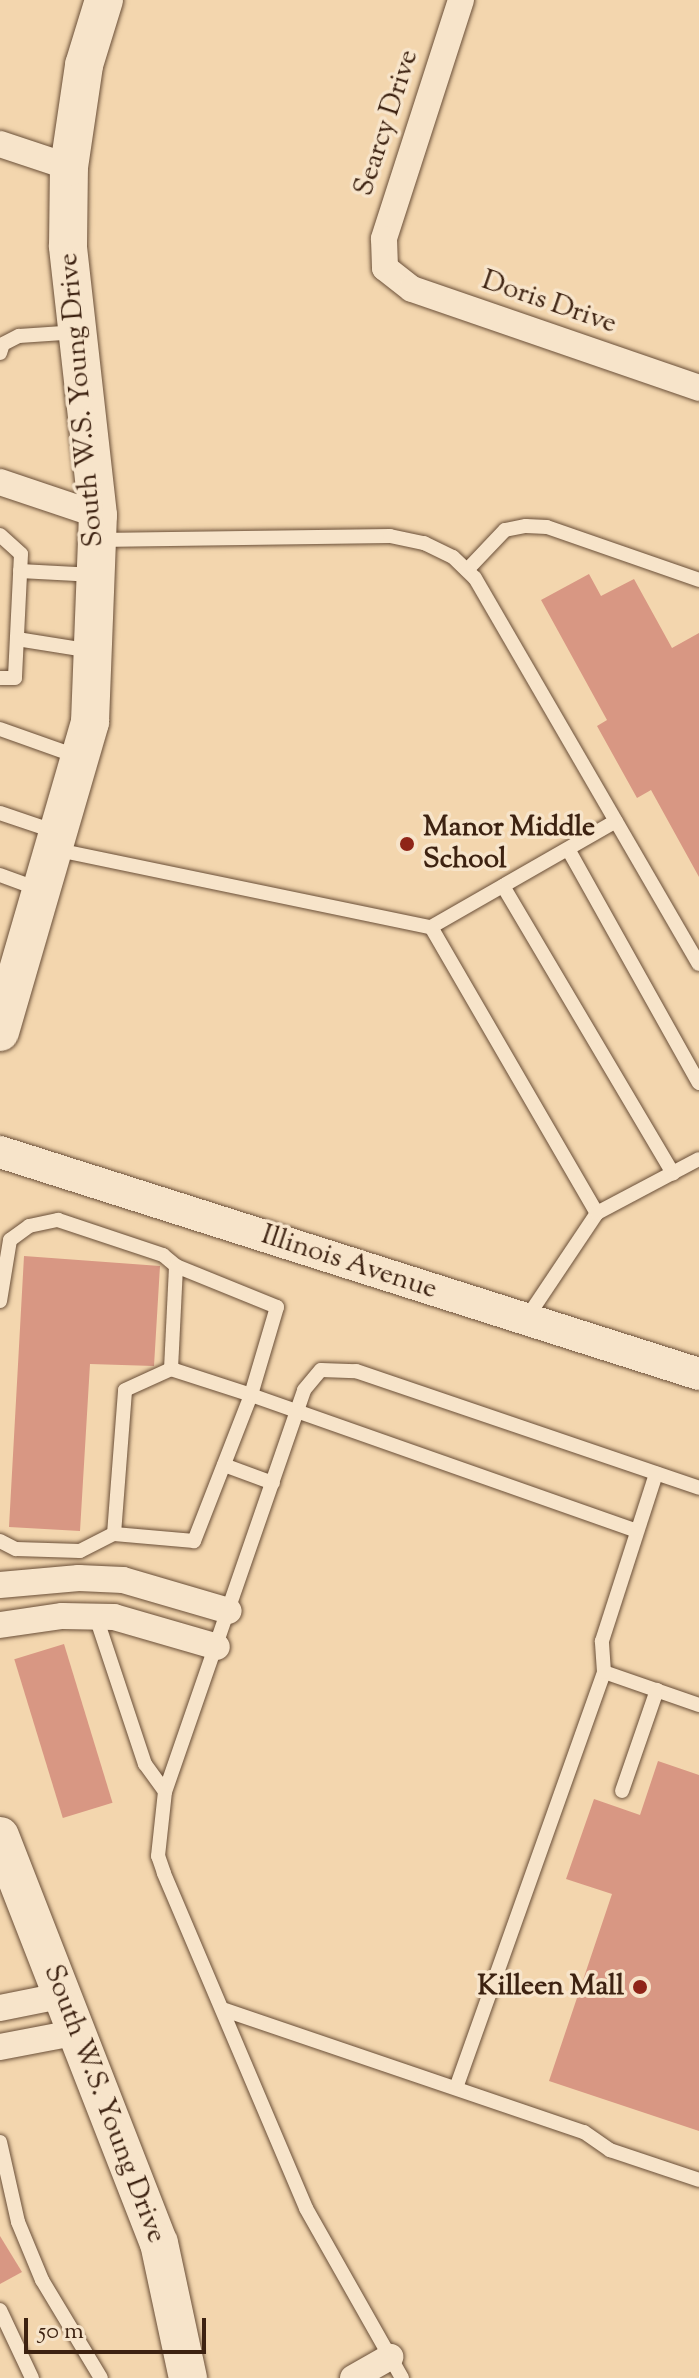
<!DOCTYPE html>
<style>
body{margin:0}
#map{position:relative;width:699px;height:2378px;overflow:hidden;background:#f3d6ae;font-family:"Sorts Mill Goudy",serif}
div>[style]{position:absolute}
.building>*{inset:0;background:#d89783;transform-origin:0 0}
.roads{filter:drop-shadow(0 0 2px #6a4f38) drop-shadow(0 0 2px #6a4f38)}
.service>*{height:14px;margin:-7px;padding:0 7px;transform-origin:7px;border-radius:7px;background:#f7e4ca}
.minor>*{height:26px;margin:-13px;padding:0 13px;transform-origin:13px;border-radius:13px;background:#f7e4ca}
.tertiary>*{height:32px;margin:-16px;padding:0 16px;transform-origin:16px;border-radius:16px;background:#f7e4ca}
.secondary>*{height:38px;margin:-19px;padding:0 19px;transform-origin:19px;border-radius:19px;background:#f7e4ca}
.dots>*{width:22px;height:22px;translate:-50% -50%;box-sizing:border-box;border:4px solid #f7e4ca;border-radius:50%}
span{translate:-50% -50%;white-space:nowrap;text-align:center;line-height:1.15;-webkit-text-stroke:7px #f7e4ca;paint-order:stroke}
.street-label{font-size:28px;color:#3d2211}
.poi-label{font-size:28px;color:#3d2211;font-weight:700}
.left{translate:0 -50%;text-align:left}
.right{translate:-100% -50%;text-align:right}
.scale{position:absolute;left:24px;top:2318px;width:182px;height:36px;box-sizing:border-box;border:4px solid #3d2211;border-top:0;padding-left:10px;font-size:24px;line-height:28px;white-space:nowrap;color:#3d2211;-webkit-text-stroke:6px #f7e4ca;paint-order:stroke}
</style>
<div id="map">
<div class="building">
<div style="clip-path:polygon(589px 574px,601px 596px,634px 579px,672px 648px,699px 633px,699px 877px,651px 790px,637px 798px,597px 726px,607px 720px,541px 600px)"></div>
<div style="clip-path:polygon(24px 1256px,160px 1266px,154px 1366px,90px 1364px,80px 1531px,9px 1527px)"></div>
<div style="left:64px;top:1644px;width:166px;height:52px;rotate:73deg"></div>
<div style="clip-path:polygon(658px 1761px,699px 1775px,699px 2131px,549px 2081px,612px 1894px,566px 1879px,594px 1799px,640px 1815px)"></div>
<div style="clip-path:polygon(0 2236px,22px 2272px,0 2284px)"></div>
</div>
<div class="roads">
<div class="service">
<div style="left:0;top:353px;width:9px;rotate:-72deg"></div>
<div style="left:3px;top:344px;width:18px;rotate:-27deg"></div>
<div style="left:19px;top:336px;width:59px;rotate:-3.9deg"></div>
<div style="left:0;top:535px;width:28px;rotate:42deg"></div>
<div style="left:21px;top:554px;width:124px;rotate:92.8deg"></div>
<div style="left:15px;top:678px;width:15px;rotate:180deg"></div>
<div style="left:98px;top:540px;width:292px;rotate:-0.8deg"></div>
<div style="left:390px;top:536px;width:35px;rotate:12deg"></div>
<div style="left:424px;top:543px;width:32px;rotate:26deg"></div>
<div style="left:453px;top:557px;width:30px;rotate:44deg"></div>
<div style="left:475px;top:578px;width:446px;rotate:59.9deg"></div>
<div style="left:467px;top:570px;width:55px;rotate:-46.5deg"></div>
<div style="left:505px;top:530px;width:21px;rotate:-11deg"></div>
<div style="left:526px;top:526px;width:21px;rotate:3deg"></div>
<div style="left:547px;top:527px;width:161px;rotate:19.2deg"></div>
<div style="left:20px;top:571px;width:75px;rotate:3.1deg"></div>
<div style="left:17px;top:639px;width:76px;rotate:9.1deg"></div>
<div style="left:0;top:729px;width:84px;rotate:19.5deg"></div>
<div style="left:0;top:813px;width:59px;rotate:18.7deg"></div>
<div style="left:53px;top:849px;width:386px;rotate:11.7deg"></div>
<div style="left:431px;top:927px;width:213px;rotate:-29.8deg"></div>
<div style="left:568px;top:849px;width:268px;rotate:60.8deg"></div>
<div style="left:0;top:875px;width:44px;rotate:20.1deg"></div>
<div style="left:503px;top:886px;width:334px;rotate:59.4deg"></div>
<div style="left:431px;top:927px;width:331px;rotate:59.9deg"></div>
<div style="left:0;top:1301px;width:62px;rotate:-80.7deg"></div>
<div style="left:10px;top:1240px;width:24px;rotate:-36deg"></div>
<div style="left:29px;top:1226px;width:30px;rotate:-12deg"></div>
<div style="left:58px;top:1220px;width:111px;rotate:18.4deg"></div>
<div style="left:163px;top:1255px;width:17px;rotate:40deg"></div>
<div style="left:176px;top:1266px;width:109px;rotate:22.1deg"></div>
<div style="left:277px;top:1307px;width:92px;rotate:106.5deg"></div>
<div style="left:251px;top:1395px;width:157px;rotate:111.3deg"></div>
<div style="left:194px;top:1541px;width:80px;rotate:-175deg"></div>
<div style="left:114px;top:1534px;width:144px;rotate:-85.6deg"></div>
<div style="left:125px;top:1390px;width:51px;rotate:-24.5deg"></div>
<div style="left:171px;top:1369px;width:84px;rotate:18deg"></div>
<div style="left:251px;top:1395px;width:409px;rotate:19.4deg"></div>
<div style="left:526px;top:1319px;width:128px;rotate:-56.2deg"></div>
<div style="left:597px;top:1213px;width:115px;rotate:-27.9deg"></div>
<div style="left:171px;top:1369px;width:103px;rotate:-87.2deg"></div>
<div style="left:224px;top:1465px;width:52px;rotate:20.2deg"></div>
<div style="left:0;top:1541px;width:18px;rotate:27deg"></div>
<div style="left:16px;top:1549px;width:64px;rotate:1.8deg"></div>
<div style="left:80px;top:1551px;width:38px;rotate:-27deg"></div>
<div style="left:96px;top:1617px;width:155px;rotate:71.6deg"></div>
<div style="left:145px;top:1764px;width:34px;rotate:54deg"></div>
<div style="left:604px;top:1672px;width:101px;rotate:19.2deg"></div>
<div style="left:622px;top:1791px;width:107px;rotate:-70.9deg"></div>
<div style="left:222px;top:2009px;width:382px;rotate:18.8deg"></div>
<div style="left:584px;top:2132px;width:32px;rotate:35deg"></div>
<div style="left:610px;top:2150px;width:94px;rotate:18.6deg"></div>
<div style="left:456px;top:2088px;width:442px;rotate:-70.4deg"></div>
<div style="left:604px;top:1672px;width:31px;rotate:-94deg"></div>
<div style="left:602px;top:1641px;width:176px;rotate:-72.1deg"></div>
<div style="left:0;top:2142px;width:82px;rotate:77.3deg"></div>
<div style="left:18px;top:2222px;width:63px;rotate:67.5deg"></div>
<div style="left:42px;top:2280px;width:114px;rotate:59deg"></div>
<div style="left:0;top:2310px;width:75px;rotate:64.8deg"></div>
<div style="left:402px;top:2378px;width:195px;rotate:-119.5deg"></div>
<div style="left:306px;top:2208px;width:364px;rotate:-113deg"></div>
<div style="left:164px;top:1873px;width:18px;rotate:-109deg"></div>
<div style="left:158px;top:1856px;width:64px;rotate:-83.8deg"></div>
<div style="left:165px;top:1792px;width:425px;rotate:-70.9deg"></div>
<div style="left:304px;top:1390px;width:26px;rotate:-50deg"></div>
<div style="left:321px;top:1370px;width:35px;rotate:2deg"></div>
<div style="left:356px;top:1371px;width:362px;rotate:18.8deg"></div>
</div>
<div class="minor">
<div style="left:461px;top:0;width:251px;rotate:107.9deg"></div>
<div style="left:384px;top:239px;width:29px;rotate:88deg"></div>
<div style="left:385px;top:268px;width:34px;rotate:38deg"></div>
<div style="left:412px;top:289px;width:304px;rotate:19deg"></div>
<div style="left:0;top:144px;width:73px;rotate:18.4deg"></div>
<div style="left:0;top:482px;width:103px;rotate:18.6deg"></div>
<div style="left:0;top:1585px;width:79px;rotate:-5.1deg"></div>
<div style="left:79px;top:1578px;width:44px;rotate:2.6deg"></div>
<div style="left:123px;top:1580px;width:110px;rotate:16.3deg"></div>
<div style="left:0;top:1625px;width:63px;rotate:-8.3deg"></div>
<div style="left:62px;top:1616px;width:52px;rotate:1.1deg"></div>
<div style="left:114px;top:1617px;width:107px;rotate:16.2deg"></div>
<div style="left:0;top:2008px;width:66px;rotate:-11.3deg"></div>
<div style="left:0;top:2047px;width:80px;rotate:-10.8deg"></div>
<div style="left:353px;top:2378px;width:43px;rotate:-29.6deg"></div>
</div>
<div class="tertiary">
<div style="left:0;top:1152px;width:733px;rotate:17.62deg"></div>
</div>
<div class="secondary">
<div style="left:0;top:1032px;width:323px;rotate:-73.8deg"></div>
<div style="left:90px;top:722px;width:207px;rotate:-87.8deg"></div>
<div style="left:98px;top:515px;width:271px;rotate:-96.4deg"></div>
<div style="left:68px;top:246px;width:79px;rotate:-89.3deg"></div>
<div style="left:69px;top:167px;width:103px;rotate:-81.6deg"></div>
<div style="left:84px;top:65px;width:68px;rotate:-72.9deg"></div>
<div style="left:0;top:1836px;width:437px;rotate:68.7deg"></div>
<div style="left:159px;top:2243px;width:138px;rotate:77.9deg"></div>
</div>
</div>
<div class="dots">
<div style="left:407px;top:844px;background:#8f2418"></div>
<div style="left:640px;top:1987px;background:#8f2418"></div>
</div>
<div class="street-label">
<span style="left:387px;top:123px;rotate:-72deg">Searcy Drive</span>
<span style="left:549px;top:303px;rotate:19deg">Doris Drive</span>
<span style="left:82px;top:400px;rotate:-95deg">South W.S. Young Drive</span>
<span style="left:349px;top:1263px;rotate:18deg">Illinois Avenue</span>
<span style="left:104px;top:2104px;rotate:69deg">South W.S. Young Drive</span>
</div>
<div class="poi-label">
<span class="left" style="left:423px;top:844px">Manor Middle<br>School</span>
<span class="right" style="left:624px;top:1987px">Killeen Mall</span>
</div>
<div class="scale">50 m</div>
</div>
